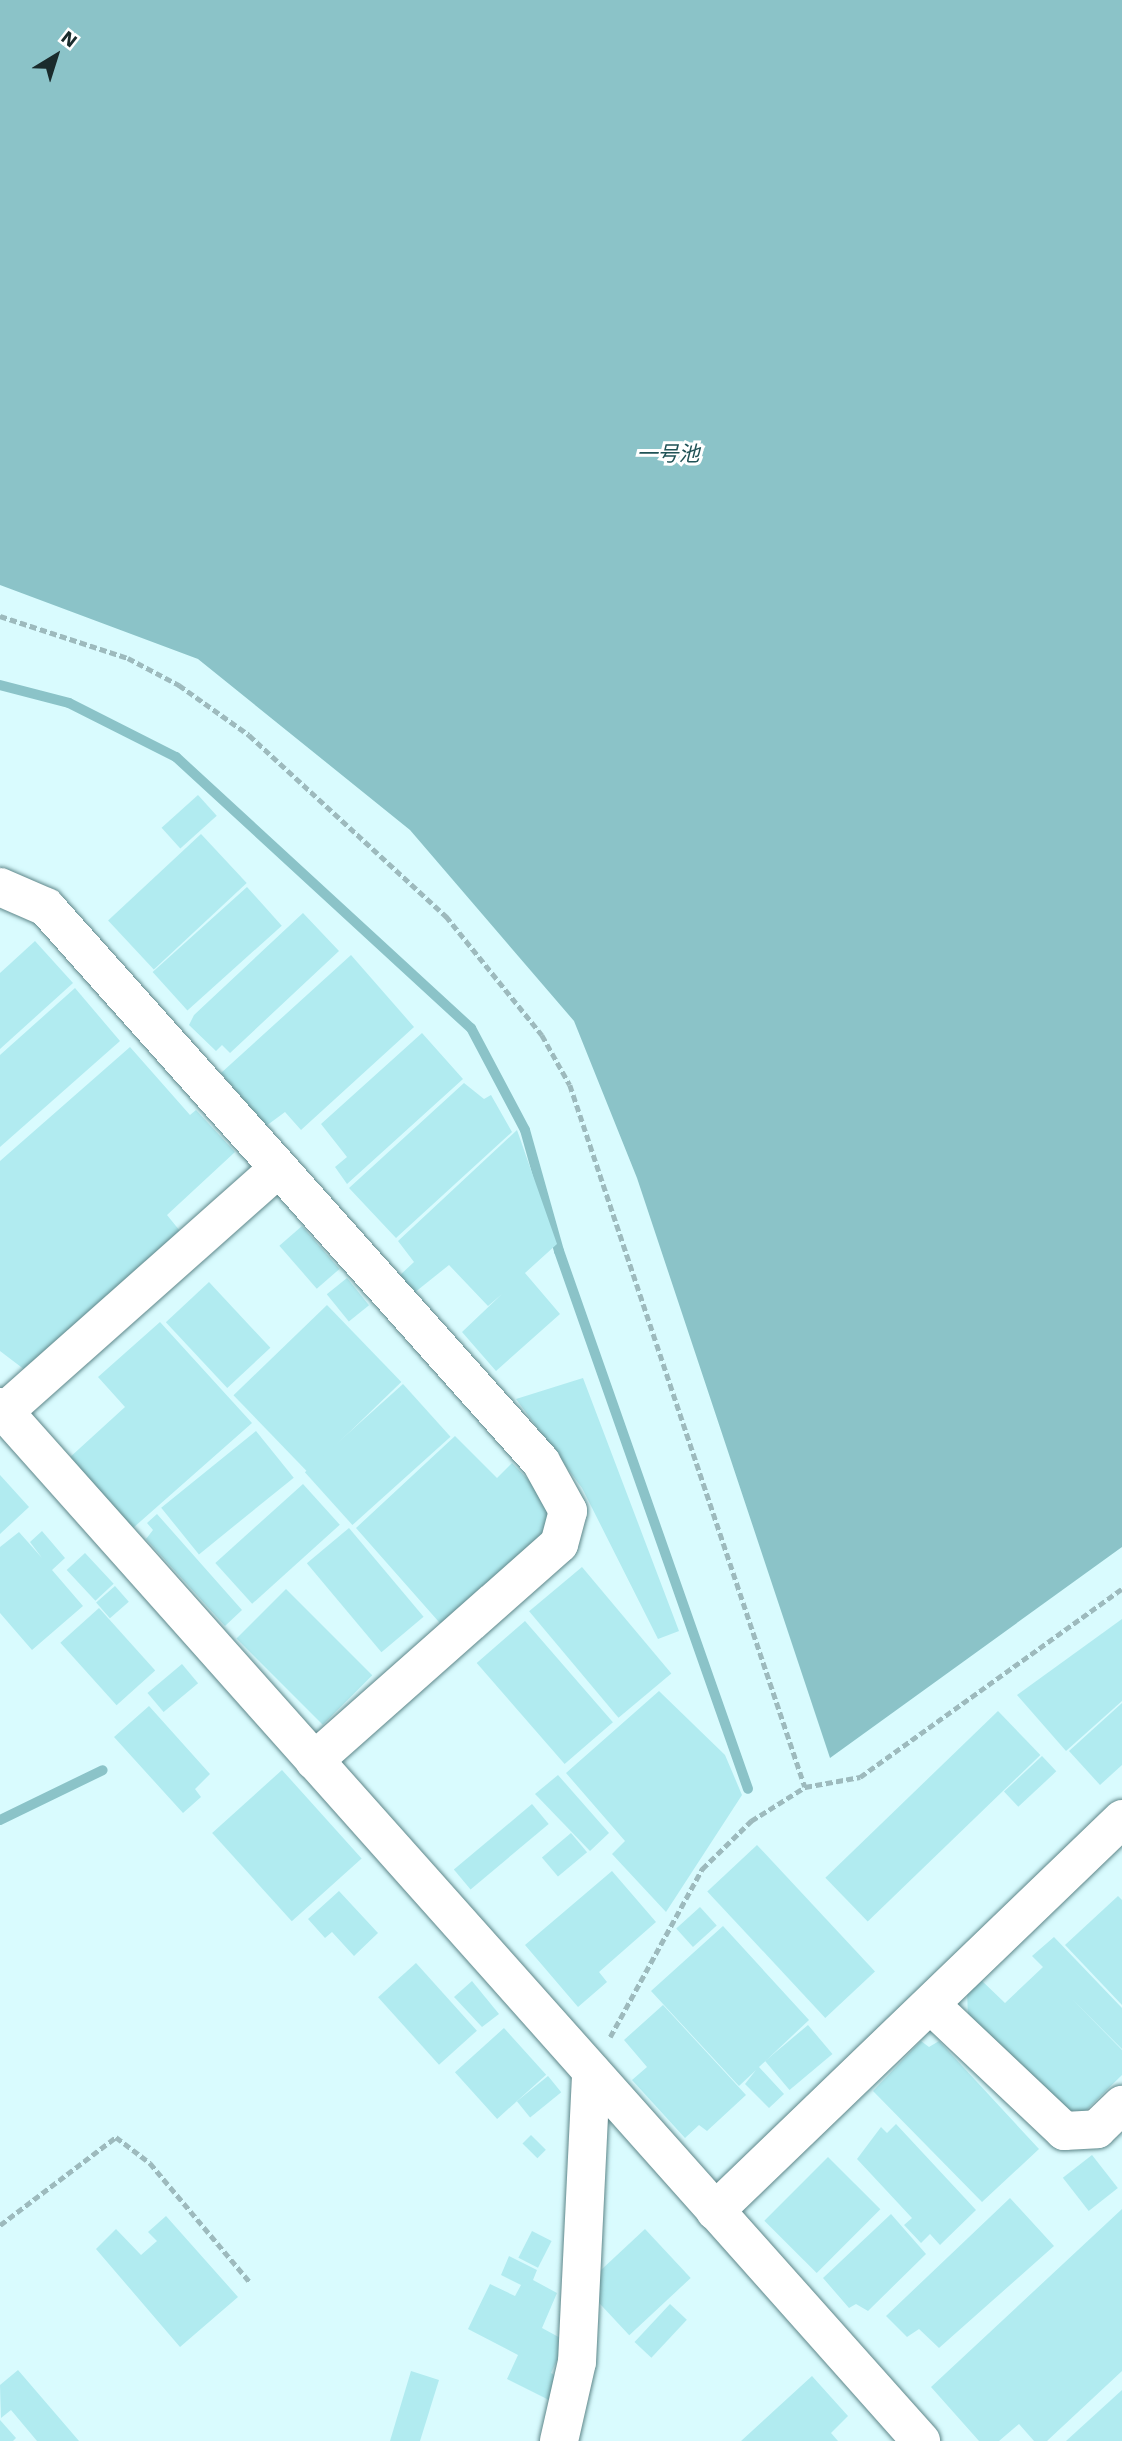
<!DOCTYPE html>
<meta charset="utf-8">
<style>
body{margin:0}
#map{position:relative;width:1122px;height:2441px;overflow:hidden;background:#d9fbfe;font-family:"Work Sans","Noto Sans JP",sans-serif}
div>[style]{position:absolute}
.water>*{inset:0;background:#8bc3c8}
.stream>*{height:10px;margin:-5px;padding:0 5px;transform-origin:5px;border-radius:5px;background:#8bc3c8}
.building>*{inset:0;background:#b1ebf0;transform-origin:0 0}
.path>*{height:4.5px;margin-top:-2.25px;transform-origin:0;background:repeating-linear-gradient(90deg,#9dbabd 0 7px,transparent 0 10.5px)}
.roads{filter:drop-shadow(0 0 2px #5e8689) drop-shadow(0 0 2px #5e8689)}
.minor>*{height:38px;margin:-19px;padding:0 19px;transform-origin:19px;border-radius:19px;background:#fff}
span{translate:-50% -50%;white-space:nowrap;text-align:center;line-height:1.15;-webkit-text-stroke:6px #fff;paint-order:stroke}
.water-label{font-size:21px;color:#205256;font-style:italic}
.north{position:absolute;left:21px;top:21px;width:70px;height:70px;-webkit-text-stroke:5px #fff;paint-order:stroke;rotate:38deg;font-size:19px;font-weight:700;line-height:28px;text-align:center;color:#1a2b2c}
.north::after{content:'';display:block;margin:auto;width:24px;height:32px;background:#1a2b2c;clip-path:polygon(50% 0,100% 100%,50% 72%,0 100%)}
</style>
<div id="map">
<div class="water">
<div style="clip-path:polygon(0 0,1122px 0,1122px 1547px,830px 1758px,637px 1178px,574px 1021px,410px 830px,198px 659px,0 585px)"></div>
</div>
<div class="stream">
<div style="left:0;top:685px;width:71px;rotate:14.6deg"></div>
<div style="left:69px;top:703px;width:120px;rotate:26.8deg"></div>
<div style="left:176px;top:757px;width:401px;rotate:42.6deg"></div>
<div style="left:471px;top:1028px;width:115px;rotate:62.1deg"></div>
<div style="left:525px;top:1130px;width:126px;rotate:74.3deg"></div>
<div style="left:559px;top:1251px;width:570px;rotate:70.64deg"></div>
<div style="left:0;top:1820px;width:114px;rotate:-25.9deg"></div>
</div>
<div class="building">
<div style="left:198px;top:795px;width:28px;height:49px;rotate:48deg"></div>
<div style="left:201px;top:834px;width:67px;height:127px;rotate:47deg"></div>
<div style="left:247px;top:887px;width:52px;height:127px;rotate:48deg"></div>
<div style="clip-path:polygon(303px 913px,339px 951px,230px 1053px,222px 1045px,216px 1051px,189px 1025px,194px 1015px)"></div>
<div style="clip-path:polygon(35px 941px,73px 983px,0 1049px,0 973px)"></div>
<div style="clip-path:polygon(351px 955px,414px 1027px,301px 1130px,285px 1112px,266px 1126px,221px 1073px)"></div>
<div style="clip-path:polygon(75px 988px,120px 1041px,0 1147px,0 1055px)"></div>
<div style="clip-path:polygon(422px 1033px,463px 1079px,347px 1184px,335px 1167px,347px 1157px,321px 1124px)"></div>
<div style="clip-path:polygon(130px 1047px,190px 1115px,196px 1110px,235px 1152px,167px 1215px,180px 1231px,25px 1370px,0 1351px,0 1161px)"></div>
<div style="clip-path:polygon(464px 1083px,484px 1099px,491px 1095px,512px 1132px,396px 1238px,349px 1188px)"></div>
<div style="clip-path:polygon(517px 1130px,557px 1244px,525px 1273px,560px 1314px,496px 1371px,462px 1332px,502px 1294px,488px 1306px,449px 1265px,414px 1293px,398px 1277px,414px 1262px,398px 1241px)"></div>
<div style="left:302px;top:1226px;width:57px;height:30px;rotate:49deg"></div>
<div style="left:347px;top:1278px;width:35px;height:26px;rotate:51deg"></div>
<div style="left:209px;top:1282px;width:90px;height:59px;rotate:47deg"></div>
<div style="left:327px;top:1305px;width:107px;height:130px;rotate:46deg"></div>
<div style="clip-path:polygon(160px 1322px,252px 1423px,133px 1528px,68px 1459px,125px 1407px,98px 1377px)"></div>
<div style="clip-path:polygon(583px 1378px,679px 1631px,658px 1639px,582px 1488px,516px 1399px)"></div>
<div style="left:403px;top:1384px;width:71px;height:132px;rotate:48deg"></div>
<div style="left:256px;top:1431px;width:60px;height:122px;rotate:51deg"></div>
<div style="clip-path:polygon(455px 1436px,497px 1478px,512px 1463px,547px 1499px,548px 1537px,446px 1630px,356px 1528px)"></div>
<div style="clip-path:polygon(0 1475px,29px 1507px,0 1534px)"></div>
<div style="left:303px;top:1484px;width:55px;height:118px;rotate:48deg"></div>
<div style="clip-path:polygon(157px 1514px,242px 1610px,225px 1626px,146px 1539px,153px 1530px,147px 1523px)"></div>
<div style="left:349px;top:1528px;width:116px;height:55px;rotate:50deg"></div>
<div style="clip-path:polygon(42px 1531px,65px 1558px,52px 1570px,83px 1606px,32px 1650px,0 1613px,0 1547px,19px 1532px,42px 1558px,30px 1542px)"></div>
<div style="left:85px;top:1553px;width:42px;height:25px;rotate:47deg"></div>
<div style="left:582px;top:1567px;width:139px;height:69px;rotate:50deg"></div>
<div style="left:115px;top:1586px;width:21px;height:25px;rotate:49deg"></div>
<div style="left:286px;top:1589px;width:122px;height:70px;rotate:45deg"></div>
<div style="left:99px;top:1608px;width:84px;height:52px;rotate:48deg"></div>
<div style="clip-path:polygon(1122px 1619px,1122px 1701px,1066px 1751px,1017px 1695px)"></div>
<div style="left:525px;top:1621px;width:134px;height:64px;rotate:49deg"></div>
<div style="left:182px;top:1664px;width:25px;height:45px;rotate:50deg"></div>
<div style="clip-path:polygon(659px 1691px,725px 1755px,742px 1795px,666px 1912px,612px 1854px,625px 1841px,566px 1773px)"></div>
<div style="clip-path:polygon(1122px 1703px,1122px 1765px,1100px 1785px,1069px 1751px)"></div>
<div style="clip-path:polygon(149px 1706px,210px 1774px,195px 1789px,201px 1797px,183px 1813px,114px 1737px)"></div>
<div style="left:998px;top:1711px;width:61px;height:240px;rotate:46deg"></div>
<div style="left:1042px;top:1756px;width:21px;height:52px;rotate:47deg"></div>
<div style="left:282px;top:1770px;width:119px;height:94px;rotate:48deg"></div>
<div style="clip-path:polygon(558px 1775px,609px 1833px,590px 1851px,535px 1794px)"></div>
<div style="left:532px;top:1804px;width:26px;height:102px;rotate:50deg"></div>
<div style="left:571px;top:1833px;width:25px;height:38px;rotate:50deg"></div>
<div style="left:757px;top:1845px;width:173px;height:68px;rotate:47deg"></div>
<div style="clip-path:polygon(612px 1871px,656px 1922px,599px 1972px,607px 1982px,578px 2007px,525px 1945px)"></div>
<div style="clip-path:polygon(339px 1891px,378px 1933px,354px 1956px,332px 1932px,325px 1938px,308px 1919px)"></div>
<div style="clip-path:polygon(1118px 1896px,1122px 1900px,1122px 2005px,1065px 1945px)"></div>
<div style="left:700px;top:1907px;width:25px;height:32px;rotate:48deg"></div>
<div style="clip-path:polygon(723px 1926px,809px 2020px,759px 2067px,784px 2094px,769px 2108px,745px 2084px,756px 2070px,739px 2086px,651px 1991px)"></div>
<div style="clip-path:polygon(1054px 1937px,1122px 2008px,1122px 2049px,1072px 1999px,1122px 2050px,1122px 2075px,1078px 2118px,968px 2018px,967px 1990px,980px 1979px,1005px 2003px,1043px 1967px,1032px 1956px)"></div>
<div style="left:416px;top:1963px;width:91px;height:51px;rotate:48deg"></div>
<div style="clip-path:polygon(472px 1981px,499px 2014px,482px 2027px,454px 1997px)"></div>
<div style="clip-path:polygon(663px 2005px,746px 2095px,707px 2131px,699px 2125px,685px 2138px,632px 2080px,647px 2067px,624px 2040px)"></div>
<div style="left:808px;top:2025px;width:38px;height:56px;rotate:50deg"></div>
<div style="left:504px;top:2028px;width:63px;height:66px;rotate:48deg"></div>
<div style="clip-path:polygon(921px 2041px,929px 2047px,939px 2041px,1039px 2149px,982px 2202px,873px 2091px)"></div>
<div style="left:548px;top:2076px;width:21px;height:40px;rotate:51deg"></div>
<div style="clip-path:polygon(896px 2124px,976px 2210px,940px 2245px,930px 2234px,921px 2243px,904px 2225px,912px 2218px,857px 2159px,881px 2127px,887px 2133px)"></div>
<div style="left:531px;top:2135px;width:21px;height:12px;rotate:45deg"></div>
<div style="left:1092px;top:2155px;width:42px;height:37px;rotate:52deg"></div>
<div style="left:828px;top:2157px;width:74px;height:90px;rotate:45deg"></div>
<div style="clip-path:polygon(1010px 2198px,1054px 2246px,939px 2348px,919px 2329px,907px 2337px,886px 2316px)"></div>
<div style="clip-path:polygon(1122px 2209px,1122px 2371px,1047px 2441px,1034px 2441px,1019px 2424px,999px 2441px,979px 2441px,931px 2387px)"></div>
<div style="clip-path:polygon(891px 2214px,926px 2254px,868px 2311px,856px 2304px,849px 2308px,823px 2278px)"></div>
<div style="clip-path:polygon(166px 2216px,238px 2297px,180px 2347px,96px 2249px,116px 2229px,141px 2255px,157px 2241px,148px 2232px)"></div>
<div style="left:645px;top:2229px;width:67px;height:84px;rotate:47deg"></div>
<div style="left:532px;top:2231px;width:22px;height:30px;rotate:27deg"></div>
<div style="clip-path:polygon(509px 2256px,537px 2270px,533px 2280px,557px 2293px,542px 2328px,566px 2341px,551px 2373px,561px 2379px,551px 2401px,507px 2379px,518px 2355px,468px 2329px,490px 2284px,515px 2296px,521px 2285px,501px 2275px)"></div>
<div style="left:670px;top:2304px;width:23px;height:52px;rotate:43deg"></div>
<div style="clip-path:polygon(18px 2370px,79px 2441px,37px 2441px,11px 2410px,1px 2418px,0 2385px)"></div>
<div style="clip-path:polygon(411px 2371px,439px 2380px,420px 2441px,390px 2441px)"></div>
<div style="clip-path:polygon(812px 2376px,848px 2416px,831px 2433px,838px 2441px,741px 2441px)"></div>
<div style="clip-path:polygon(1122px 2390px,1122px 2441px,1066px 2441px)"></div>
<div style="clip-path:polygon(0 2420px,16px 2438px,13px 2441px,0 2441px)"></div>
</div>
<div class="path">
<div style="left:0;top:616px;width:135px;rotate:18.2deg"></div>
<div style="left:128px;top:658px;width:58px;rotate:27.9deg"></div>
<div style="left:179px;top:685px;width:86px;rotate:35.5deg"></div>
<div style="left:249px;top:735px;width:268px;rotate:42.6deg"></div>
<div style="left:446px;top:916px;width:153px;rotate:51.1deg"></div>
<div style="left:542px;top:1035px;width:57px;rotate:60.8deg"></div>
<div style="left:570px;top:1085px;width:740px;rotate:71.49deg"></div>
<div style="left:610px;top:2037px;width:192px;rotate:-61.3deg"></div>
<div style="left:702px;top:1869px;width:69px;rotate:-44.4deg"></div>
<div style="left:751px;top:1821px;width:64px;rotate:-32.2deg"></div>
<div style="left:805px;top:1787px;width:56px;rotate:-10.3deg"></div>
<div style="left:860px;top:1777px;width:322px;rotate:-35.7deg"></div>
<div style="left:0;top:2225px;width:146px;rotate:-37.2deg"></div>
<div style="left:116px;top:2137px;width:43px;rotate:37.4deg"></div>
<div style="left:150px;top:2163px;width:155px;rotate:50deg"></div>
</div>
<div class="roads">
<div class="minor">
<div style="left:0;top:887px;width:50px;rotate:23.5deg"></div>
<div style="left:46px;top:907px;width:744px;rotate:48.27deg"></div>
<div style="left:541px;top:1462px;width:56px;rotate:61.1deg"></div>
<div style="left:568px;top:1511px;width:34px;rotate:105deg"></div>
<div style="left:559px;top:1544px;width:327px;rotate:138.5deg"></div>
<div style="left:0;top:1407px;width:1385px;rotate:48.31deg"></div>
<div style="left:4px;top:1412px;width:366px;rotate:-41.6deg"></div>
<div style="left:932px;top:2006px;width:182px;rotate:43.4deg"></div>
<div style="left:1064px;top:2131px;width:33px;rotate:-3deg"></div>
<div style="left:1097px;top:2129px;width:35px;rotate:-44deg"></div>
<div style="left:715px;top:2211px;width:565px;rotate:-43.92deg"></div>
<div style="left:559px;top:2441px;width:81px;rotate:-77.2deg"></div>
<div style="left:577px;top:2362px;width:291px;rotate:-87.2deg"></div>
</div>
</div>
<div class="water-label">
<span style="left:668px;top:454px">一号池</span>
</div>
<div class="north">N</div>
</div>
